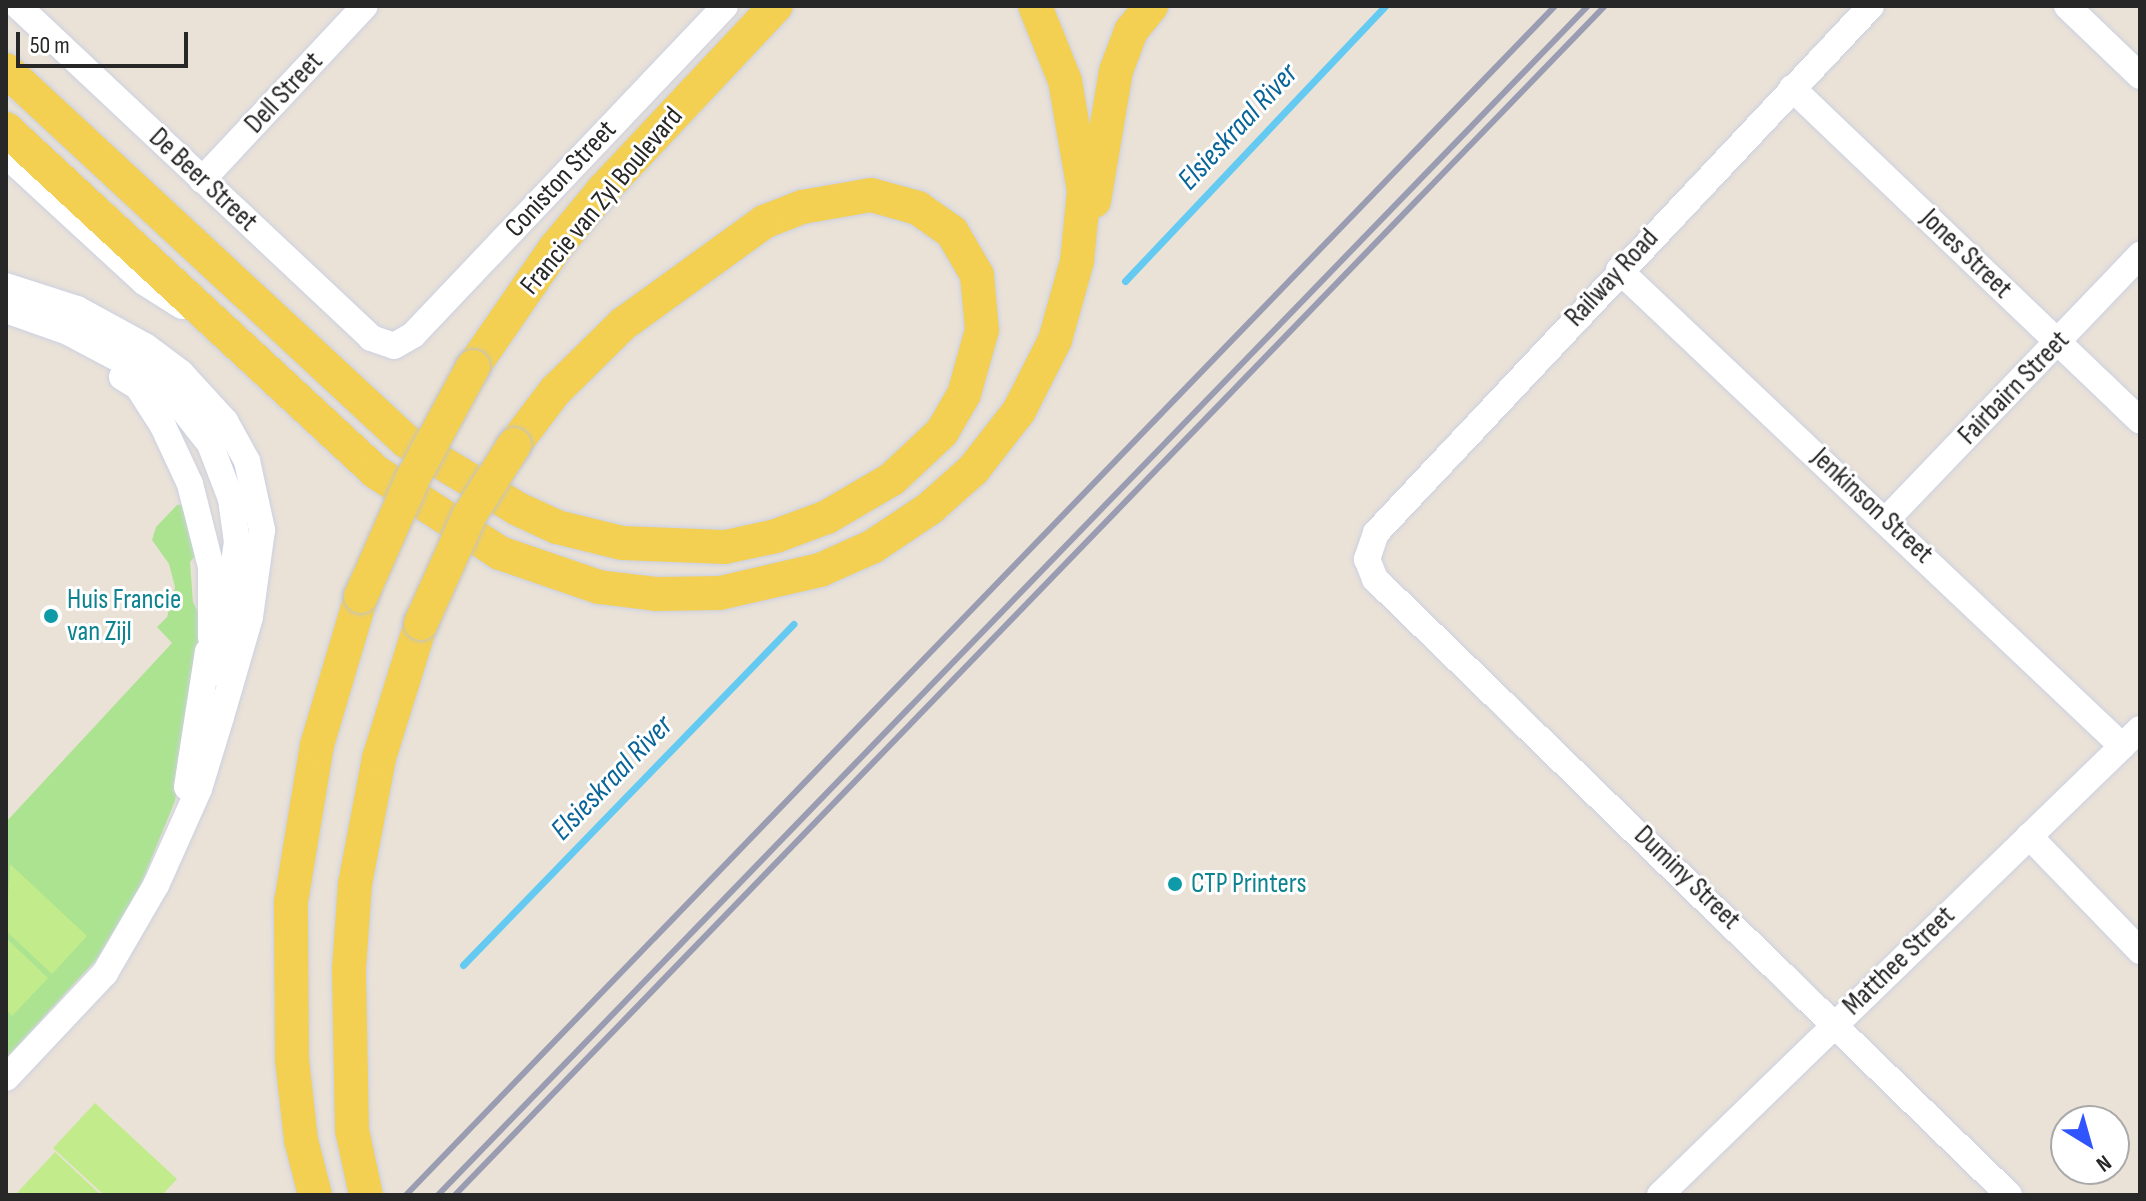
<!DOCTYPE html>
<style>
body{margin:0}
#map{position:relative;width:2146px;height:1201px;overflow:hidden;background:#eae2d7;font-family:"Sofia Sans Condensed",sans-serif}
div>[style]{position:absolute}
.green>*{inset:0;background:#ace391}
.pitch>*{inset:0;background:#c2eb8c}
.stream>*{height:7px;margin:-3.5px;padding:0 3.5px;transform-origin:3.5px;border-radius:3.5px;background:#65caf1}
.roads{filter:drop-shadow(0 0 2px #ccd0e1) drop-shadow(0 0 2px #ccd0e1)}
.minor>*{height:26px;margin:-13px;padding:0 13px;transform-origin:13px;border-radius:13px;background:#fff}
.major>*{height:34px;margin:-17px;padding:0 17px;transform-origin:17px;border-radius:17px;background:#f4d052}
.rail>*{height:6px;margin:-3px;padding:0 3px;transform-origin:3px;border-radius:3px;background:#9a9db2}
.bridges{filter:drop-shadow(0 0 2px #c3c3c3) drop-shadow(0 0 2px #c3c3c3)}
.major-bridge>*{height:34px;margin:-17px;padding:0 17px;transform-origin:17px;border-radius:17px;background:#f4d052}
.dots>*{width:22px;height:22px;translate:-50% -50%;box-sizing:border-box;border:4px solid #fff;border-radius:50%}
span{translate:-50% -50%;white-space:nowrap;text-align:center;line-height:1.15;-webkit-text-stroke:6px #fff;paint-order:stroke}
.street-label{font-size:28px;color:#272727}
.culture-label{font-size:28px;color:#0d838f}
.left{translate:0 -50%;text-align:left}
.water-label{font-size:30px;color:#096598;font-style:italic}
.frame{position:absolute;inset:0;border:8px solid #272727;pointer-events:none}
.north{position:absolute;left:2050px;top:1105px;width:80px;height:80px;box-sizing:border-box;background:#fff;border:2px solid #a9a9a9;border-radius:50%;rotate:143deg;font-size:22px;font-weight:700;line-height:32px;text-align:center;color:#272727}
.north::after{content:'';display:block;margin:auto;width:28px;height:36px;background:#3054fe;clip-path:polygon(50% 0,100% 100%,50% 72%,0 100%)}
.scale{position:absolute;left:16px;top:32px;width:172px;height:36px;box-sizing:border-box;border:4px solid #272727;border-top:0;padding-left:10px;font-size:24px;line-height:28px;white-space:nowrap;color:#272727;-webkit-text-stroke:6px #fff;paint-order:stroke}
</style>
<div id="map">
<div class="green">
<div style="clip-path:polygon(187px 504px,201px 549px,190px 562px,193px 602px,204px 624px,175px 801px,139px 889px,96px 960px,6px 1058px,6px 822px,172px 643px,157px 627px,167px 617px,175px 587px,169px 564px,152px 540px,156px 527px,177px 505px)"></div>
</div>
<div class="pitch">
<div style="clip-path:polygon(10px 864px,87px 936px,52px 974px,6px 931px)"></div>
<div style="clip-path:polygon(6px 938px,48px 978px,12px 1016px,6px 1010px)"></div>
<div style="clip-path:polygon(95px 1103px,177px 1179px,162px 1195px,104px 1195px,53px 1148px)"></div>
<div style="clip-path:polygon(55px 1152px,101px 1195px,15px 1195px)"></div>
</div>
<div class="stream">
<div style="left:1125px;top:281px;width:378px;rotate:-46.6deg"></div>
<div style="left:463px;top:965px;width:475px;rotate:-45.9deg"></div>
</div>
<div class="roads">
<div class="minor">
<div style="left:18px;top:6px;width:485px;rotate:43.2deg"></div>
<div style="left:371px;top:338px;width:24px;rotate:19deg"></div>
<div style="left:394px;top:346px;width:22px;rotate:-30deg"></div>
<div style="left:413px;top:335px;width:453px;rotate:-46.5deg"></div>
<div style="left:1871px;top:6px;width:723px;rotate:133.21deg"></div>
<div style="left:1376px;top:533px;width:28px;rotate:109deg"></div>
<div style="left:1367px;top:559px;width:22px;rotate:68deg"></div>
<div style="left:1375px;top:579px;width:884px;rotate:44.17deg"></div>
<div style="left:2067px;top:6px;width:101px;rotate:43.8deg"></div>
<div style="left:1792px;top:88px;width:481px;rotate:43.7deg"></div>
<div style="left:6px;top:155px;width:188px;rotate:42.6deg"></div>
<div style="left:144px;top:282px;width:45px;rotate:32.3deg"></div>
<div style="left:202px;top:180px;width:238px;rotate:-46.9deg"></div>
<div style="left:1619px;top:270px;width:693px;rotate:43.42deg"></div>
<div style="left:6px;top:286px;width:75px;rotate:17.9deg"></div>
<div style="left:77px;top:309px;width:77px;rotate:28.6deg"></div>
<div style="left:145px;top:346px;width:45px;rotate:36.9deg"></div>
<div style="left:181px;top:373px;width:65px;rotate:47.5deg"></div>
<div style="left:225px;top:421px;width:46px;rotate:61.2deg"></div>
<div style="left:247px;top:461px;width:71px;rotate:77.7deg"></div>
<div style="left:262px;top:530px;width:88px;rotate:97.9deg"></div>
<div style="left:250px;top:617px;width:104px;rotate:106.2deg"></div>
<div style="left:221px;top:717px;width:75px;rotate:107deg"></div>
<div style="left:199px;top:789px;width:105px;rotate:114.1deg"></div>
<div style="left:156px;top:885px;width:102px;rotate:120.1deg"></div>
<div style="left:105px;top:973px;width:144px;rotate:133.3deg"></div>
<div style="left:6px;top:310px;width:66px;rotate:19.5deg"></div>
<div style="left:68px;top:332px;width:70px;rotate:28deg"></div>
<div style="left:130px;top:365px;width:60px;rotate:38.2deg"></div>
<div style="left:177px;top:402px;width:53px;rotate:51.8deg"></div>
<div style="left:210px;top:444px;width:59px;rotate:69.1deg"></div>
<div style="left:231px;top:499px;width:43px;rotate:82.1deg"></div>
<div style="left:237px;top:542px;width:132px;rotate:98.3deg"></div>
<div style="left:122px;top:377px;width:19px;rotate:32deg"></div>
<div style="left:138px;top:387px;width:46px;rotate:57.3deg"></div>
<div style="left:163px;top:426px;width:64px;rotate:65deg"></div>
<div style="left:190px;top:484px;width:86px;rotate:75.8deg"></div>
<div style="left:211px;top:567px;width:70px;rotate:90deg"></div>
<div style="left:1887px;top:519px;width:366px;rotate:-46.2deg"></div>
<div style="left:187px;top:787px;width:137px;rotate:-81.2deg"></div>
<div style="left:2029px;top:836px;width:160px;rotate:46deg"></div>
<div style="left:1660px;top:1195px;width:669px;rotate:-44.15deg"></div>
</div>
<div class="major">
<div style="left:6px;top:70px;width:546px;rotate:42.85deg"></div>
<div style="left:406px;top:441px;width:131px;rotate:31.3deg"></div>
<div style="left:518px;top:509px;width:43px;rotate:24.8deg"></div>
<div style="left:557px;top:527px;width:67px;rotate:13.8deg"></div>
<div style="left:622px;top:543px;width:103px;rotate:2.2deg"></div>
<div style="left:725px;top:547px;width:52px;rotate:-12.2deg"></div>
<div style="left:776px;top:536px;width:54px;rotate:-20.4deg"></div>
<div style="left:827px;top:517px;width:75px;rotate:-30.3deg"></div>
<div style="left:892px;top:479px;width:69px;rotate:-43.2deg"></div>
<div style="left:942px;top:432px;width:44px;rotate:-59.9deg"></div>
<div style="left:964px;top:394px;width:66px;rotate:-74.3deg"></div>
<div style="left:982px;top:330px;width:55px;rotate:-95.2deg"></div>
<div style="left:977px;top:275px;width:50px;rotate:-120.2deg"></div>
<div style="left:952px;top:232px;width:42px;rotate:-144.8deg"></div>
<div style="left:918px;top:208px;width:49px;rotate:-164.5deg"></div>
<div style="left:871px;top:195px;width:70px;rotate:170.1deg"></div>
<div style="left:802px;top:207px;width:41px;rotate:158.5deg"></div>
<div style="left:764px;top:222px;width:174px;rotate:144.1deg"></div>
<div style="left:623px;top:324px;width:95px;rotate:135.4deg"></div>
<div style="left:555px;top:391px;width:68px;rotate:127.2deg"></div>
<div style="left:6px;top:129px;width:505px;rotate:42.83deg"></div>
<div style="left:376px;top:472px;width:148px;rotate:33.2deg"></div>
<div style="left:500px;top:553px;width:105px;rotate:19deg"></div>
<div style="left:599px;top:587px;width:57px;rotate:7deg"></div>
<div style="left:656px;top:594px;width:64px;rotate:-0.9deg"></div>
<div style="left:720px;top:593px;width:103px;rotate:-13deg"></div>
<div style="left:820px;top:570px;width:57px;rotate:-23.9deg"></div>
<div style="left:872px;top:547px;width:69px;rotate:-33.7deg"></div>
<div style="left:929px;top:509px;width:59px;rotate:-41.6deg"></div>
<div style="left:973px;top:470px;width:75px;rotate:-52.1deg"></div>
<div style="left:1019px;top:411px;width:80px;rotate:-63.1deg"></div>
<div style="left:1055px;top:340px;width:82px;rotate:-74.4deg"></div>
<div style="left:1077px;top:261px;width:70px;rotate:-84.3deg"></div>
<div style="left:1084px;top:191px;width:112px;rotate:-99.8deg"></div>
<div style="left:1065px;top:81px;width:81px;rotate:-111.8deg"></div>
<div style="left:1094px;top:201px;width:132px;rotate:-80.4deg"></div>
<div style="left:1116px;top:71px;width:43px;rotate:-69.4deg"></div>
<div style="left:1131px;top:31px;width:32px;rotate:-51deg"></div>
<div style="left:473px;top:367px;width:145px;rotate:-55.4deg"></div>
<div style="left:555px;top:248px;width:77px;rotate:-50.3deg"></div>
<div style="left:604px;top:189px;width:251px;rotate:-46.8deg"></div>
<div style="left:315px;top:1195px;width:57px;rotate:-104.3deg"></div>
<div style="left:301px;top:1140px;width:81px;rotate:-96.4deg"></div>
<div style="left:292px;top:1060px;width:158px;rotate:-90.4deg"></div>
<div style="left:291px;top:902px;width:159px;rotate:-80.6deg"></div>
<div style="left:317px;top:745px;width:155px;rotate:-73.5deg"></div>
<div style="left:366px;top:1195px;width:66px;rotate:-102.2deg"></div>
<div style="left:352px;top:1130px;width:161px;rotate:-91.1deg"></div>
<div style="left:349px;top:969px;width:85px;rotate:-86deg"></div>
<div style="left:355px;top:884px;width:128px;rotate:-79.2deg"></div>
<div style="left:379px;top:758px;width:141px;rotate:-72.7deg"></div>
</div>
</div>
<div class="rail">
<div style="left:406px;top:1195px;width:1653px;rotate:-45.98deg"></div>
<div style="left:438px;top:1195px;width:1654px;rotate:-45.96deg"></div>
<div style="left:455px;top:1195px;width:1654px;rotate:-45.96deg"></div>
</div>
<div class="bridges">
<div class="major-bridge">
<div style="left:361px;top:596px;width:131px;rotate:-66.2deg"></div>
<div style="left:414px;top:476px;width:124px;rotate:-61.6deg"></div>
<div style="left:421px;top:623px;width:117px;rotate:-65.8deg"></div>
<div style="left:469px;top:516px;width:84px;rotate:-57.6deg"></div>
</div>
</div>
<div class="dots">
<div style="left:51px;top:616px;background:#0f9aa8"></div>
<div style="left:1175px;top:884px;background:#0f9aa8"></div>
</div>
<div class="street-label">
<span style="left:284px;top:93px;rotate:-47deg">Dell Street</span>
<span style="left:561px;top:179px;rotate:-47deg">Coniston Street</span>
<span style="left:203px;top:180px;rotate:43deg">De Beer Street</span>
<span style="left:602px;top:201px;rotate:-50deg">Francie van Zyl Boulevard</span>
<span style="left:1966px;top:254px;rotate:44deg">Jones Street</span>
<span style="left:1612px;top:278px;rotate:-47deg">Railway Road</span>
<span style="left:2014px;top:388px;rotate:-46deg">Fairbairn Street</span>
<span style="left:1872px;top:506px;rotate:43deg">Jenkinson Street</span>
<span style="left:1687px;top:878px;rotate:44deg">Duminy Street</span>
<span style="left:1899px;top:961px;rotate:-44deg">Matthee Street</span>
</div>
<div class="culture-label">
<span class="left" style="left:67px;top:616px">Huis Francie<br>van Zijl</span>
<span class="left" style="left:1191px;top:884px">CTP Printers</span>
</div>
<div class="water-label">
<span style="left:1238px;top:127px;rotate:-47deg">Elsieskraal River</span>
<span style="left:612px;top:778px;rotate:-46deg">Elsieskraal River</span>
</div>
<div class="frame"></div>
<div class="north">N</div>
<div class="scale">50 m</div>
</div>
